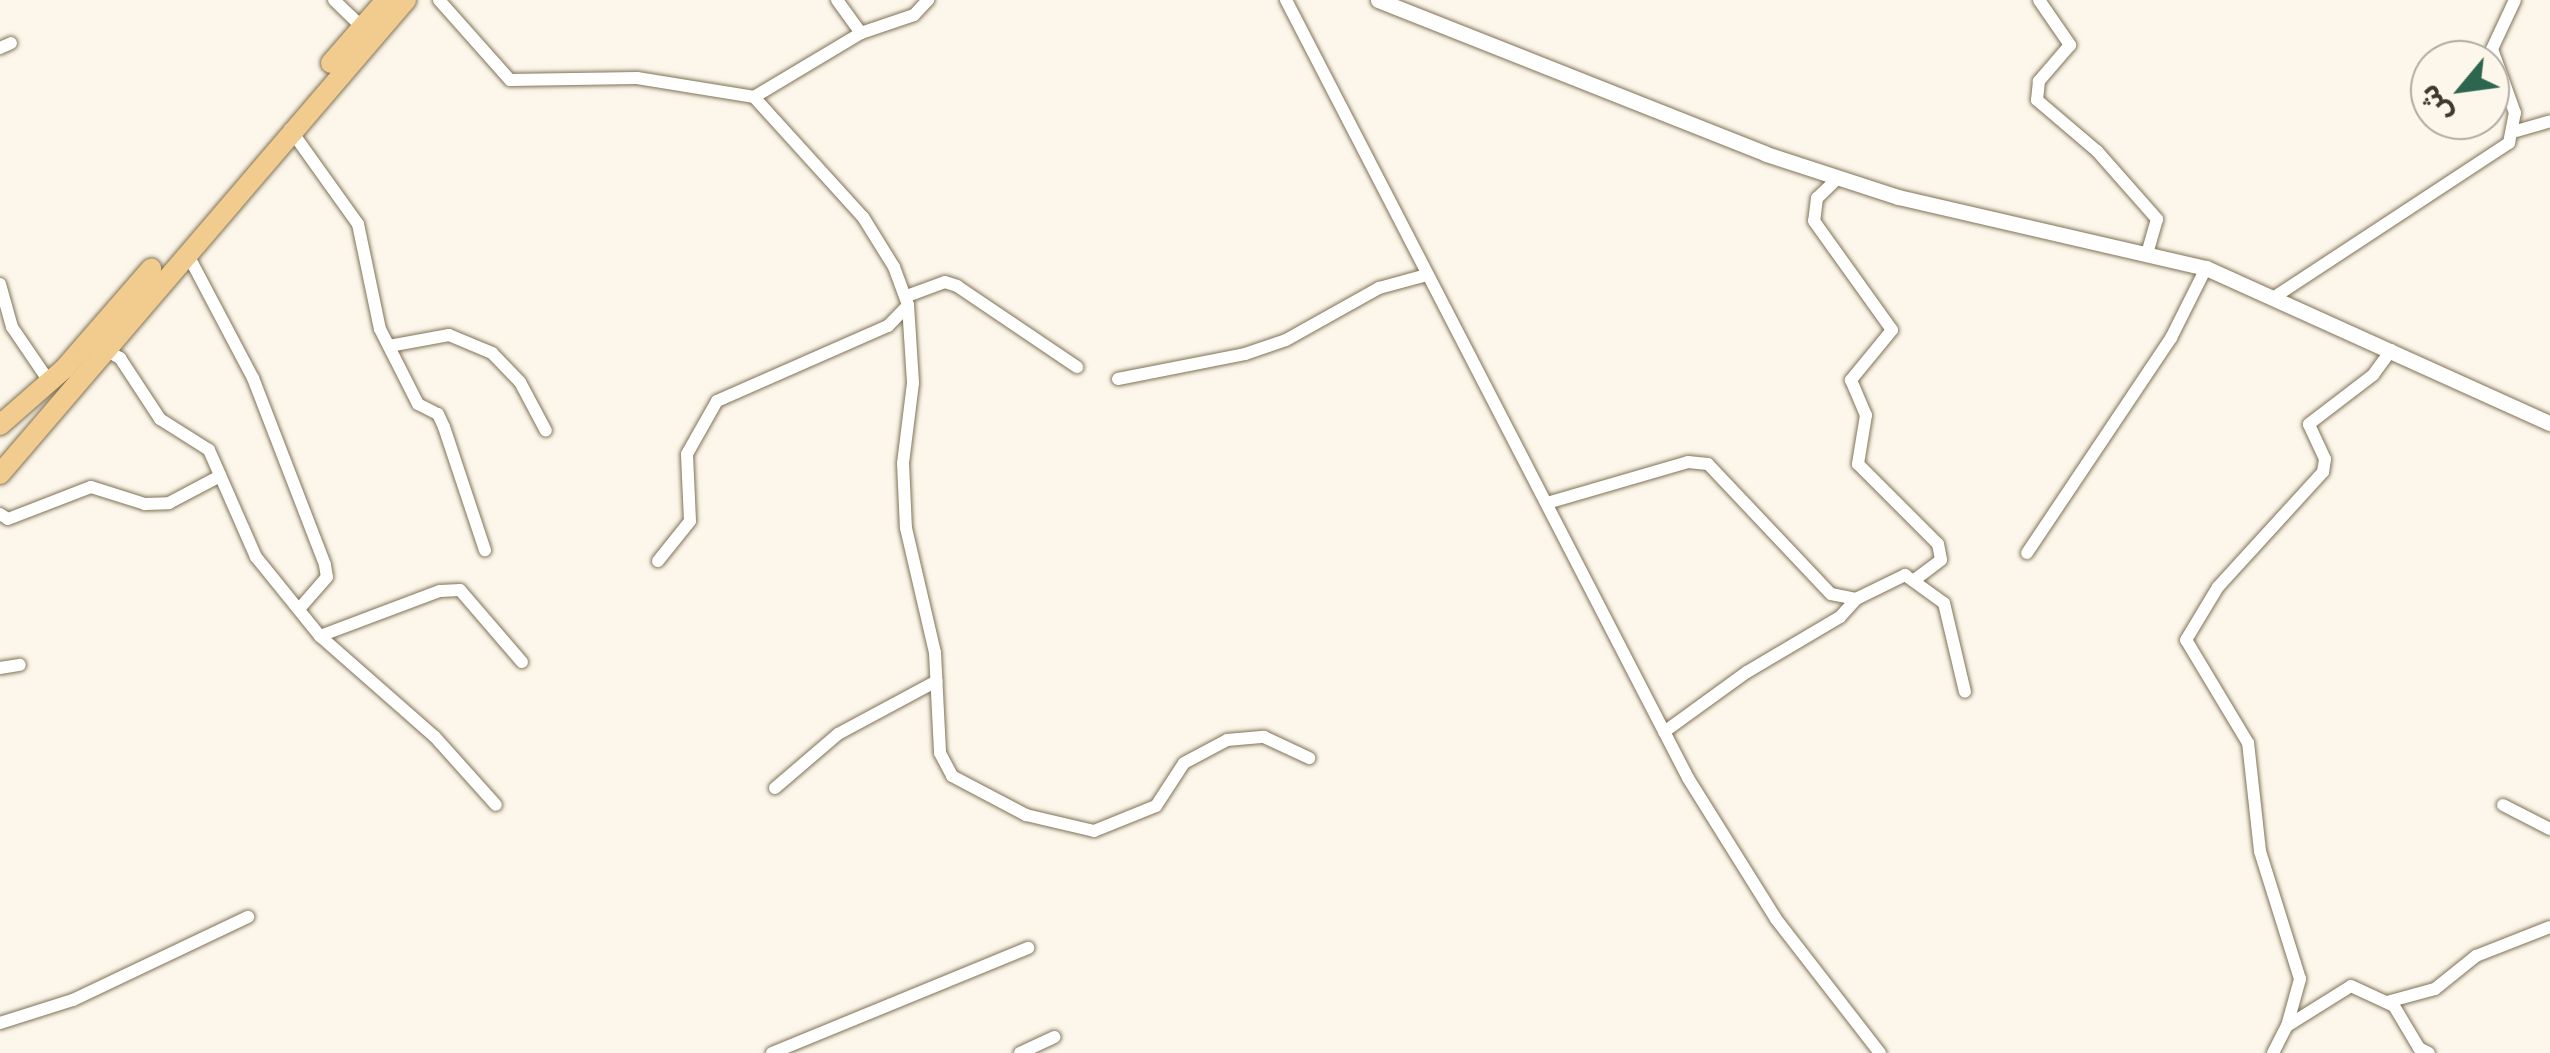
<!DOCTYPE html>
<meta charset="utf-8">
<style>
body{margin:0}
#map{position:relative;width:2550px;height:1053px;overflow:hidden;background:#fdf7eb;font-family:"Fira Sans","Noto Sans Arabic",sans-serif}
div>[style]{position:absolute}
.roads{filter:drop-shadow(0 0 2px #7f7256) drop-shadow(0 0 2px #7f7256)}
.minor>*{height:12px;margin:-6px;padding:0 6px;transform-origin:6px;border-radius:6px;background:#fff}
.tertiary>*{height:15px;margin:-7.5px;padding:0 7.5px;transform-origin:7.5px;border-radius:7.5px;background:#fff}
.primary>*{height:20px;margin:-10px;padding:0 10px;transform-origin:10px;border-radius:10px;background:#f2cb8e}
span{translate:-50% -50%;white-space:nowrap;text-align:center;line-height:1.15;-webkit-text-stroke:9px #fdf7eb;paint-order:stroke}
.north{position:absolute;left:2410px;top:40px;width:100px;height:100px;box-sizing:border-box;background:#fdf7eb;border:2px solid #b1ab9f;border-radius:50%;rotate:241deg;font-size:28px;font-weight:700;line-height:40px;text-align:center;color:#3f392d}
.north::after{content:'';display:block;margin:auto;width:35px;height:45px;background:#2d664f;clip-path:polygon(50% 0,100% 100%,50% 72%,0 100%)}
</style>
<div id="map">
<div class="roads">
<div class="minor">
<div style="left:334px;top:0;width:39px;rotate:44deg"></div>
<div style="left:439px;top:0;width:107px;rotate:48.4deg"></div>
<div style="left:510px;top:80px;width:127px;rotate:-0.9deg"></div>
<div style="left:637px;top:78px;width:119px;rotate:9.2deg"></div>
<div style="left:754px;top:97px;width:162px;rotate:47.8deg"></div>
<div style="left:863px;top:217px;width:59px;rotate:58.2deg"></div>
<div style="left:894px;top:267px;width:40px;rotate:69.8deg"></div>
<div style="left:908px;top:305px;width:78px;rotate:86.3deg"></div>
<div style="left:913px;top:383px;width:81px;rotate:97.1deg"></div>
<div style="left:903px;top:463px;width:65px;rotate:87.4deg"></div>
<div style="left:906px;top:528px;width:128px;rotate:76.9deg"></div>
<div style="left:935px;top:653px;width:100px;rotate:87.1deg"></div>
<div style="left:940px;top:753px;width:26px;rotate:62deg"></div>
<div style="left:952px;top:776px;width:84px;rotate:27.8deg"></div>
<div style="left:1026px;top:815px;width:70px;rotate:13.2deg"></div>
<div style="left:1094px;top:831px;width:67px;rotate:-22deg"></div>
<div style="left:1156px;top:806px;width:51px;rotate:-56.9deg"></div>
<div style="left:1184px;top:763px;width:49px;rotate:-28.1deg"></div>
<div style="left:1227px;top:740px;width:37px;rotate:-5deg"></div>
<div style="left:1264px;top:737px;width:50px;rotate:25deg"></div>
<div style="left:837px;top:0;width:41px;rotate:54deg"></div>
<div style="left:1286px;top:0;width:876px;rotate:62.67deg"></div>
<div style="left:1688px;top:778px;width:166px;rotate:58deg"></div>
<div style="left:1776px;top:919px;width:170px;rotate:52.2deg"></div>
<div style="left:2039px;top:0;width:55px;rotate:55.4deg"></div>
<div style="left:2070px;top:45px;width:48px;rotate:130.7deg"></div>
<div style="left:2039px;top:81px;width:19px;rotate:96deg"></div>
<div style="left:2037px;top:100px;width:79px;rotate:40.4deg"></div>
<div style="left:2097px;top:151px;width:91px;rotate:48.6deg"></div>
<div style="left:2157px;top:219px;width:33px;rotate:106deg"></div>
<div style="left:0;top:48px;width:12px;rotate:-24deg"></div>
<div style="left:754px;top:97px;width:125px;rotate:-30.9deg"></div>
<div style="left:861px;top:33px;width:56px;rotate:-18.8deg"></div>
<div style="left:914px;top:15px;width:21px;rotate:-47deg"></div>
<div style="left:290px;top:129px;width:117px;rotate:54.4deg"></div>
<div style="left:358px;top:224px;width:107px;rotate:78.2deg"></div>
<div style="left:380px;top:329px;width:84px;rotate:63.1deg"></div>
<div style="left:418px;top:404px;width:22px;rotate:27deg"></div>
<div style="left:438px;top:414px;width:14px;rotate:65deg"></div>
<div style="left:444px;top:427px;width:130px;rotate:71.6deg"></div>
<div style="left:2516px;top:131px;width:35px;rotate:-16deg"></div>
<div style="left:1838px;top:178px;width:29px;rotate:136deg"></div>
<div style="left:1817px;top:198px;width:23px;rotate:97deg"></div>
<div style="left:1814px;top:221px;width:134px;rotate:54.4deg"></div>
<div style="left:1892px;top:330px;width:65px;rotate:129.4deg"></div>
<div style="left:1851px;top:380px;width:38px;rotate:67deg"></div>
<div style="left:1866px;top:415px;width:50px;rotate:99.3deg"></div>
<div style="left:1858px;top:464px;width:113px;rotate:45deg"></div>
<div style="left:1938px;top:544px;width:16px;rotate:79deg"></div>
<div style="left:1941px;top:560px;width:31px;rotate:143deg"></div>
<div style="left:187px;top:253px;width:141px;rotate:62.2deg"></div>
<div style="left:253px;top:378px;width:200px;rotate:68.9deg"></div>
<div style="left:325px;top:565px;width:12px;rotate:81deg"></div>
<div style="left:327px;top:577px;width:41px;rotate:131.1deg"></div>
<div style="left:0;top:284px;width:45px;rotate:74.4deg"></div>
<div style="left:12px;top:327px;width:68px;rotate:55.8deg"></div>
<div style="left:907px;top:296px;width:40px;rotate:-20.2deg"></div>
<div style="left:945px;top:282px;width:13px;rotate:18deg"></div>
<div style="left:957px;top:286px;width:145px;rotate:34deg"></div>
<div style="left:2276px;top:296px;width:279px;rotate:-33.3deg"></div>
<div style="left:2509px;top:143px;width:31px;rotate:-79deg"></div>
<div style="left:2515px;top:113px;width:68px;rotate:-109.8deg"></div>
<div style="left:2492px;top:49px;width:54px;rotate:-64.9deg"></div>
<div style="left:389px;top:346px;width:61px;rotate:-10.4deg"></div>
<div style="left:449px;top:335px;width:47px;rotate:22.7deg"></div>
<div style="left:492px;top:353px;width:40px;rotate:46deg"></div>
<div style="left:520px;top:382px;width:55px;rotate:62deg"></div>
<div style="left:102px;top:348px;width:21px;rotate:29deg"></div>
<div style="left:120px;top:358px;width:73px;rotate:56.7deg"></div>
<div style="left:160px;top:419px;width:58px;rotate:32.3deg"></div>
<div style="left:209px;top:450px;width:117px;rotate:66.3deg"></div>
<div style="left:256px;top:557px;width:102px;rotate:51deg"></div>
<div style="left:320px;top:636px;width:153px;rotate:41.3deg"></div>
<div style="left:435px;top:737px;width:91px;rotate:48.1deg"></div>
<div style="left:1118px;top:379px;width:129px;rotate:-11.1deg"></div>
<div style="left:1245px;top:354px;width:43px;rotate:-18.9deg"></div>
<div style="left:1286px;top:340px;width:107px;rotate:-29.2deg"></div>
<div style="left:1379px;top:288px;width:50px;rotate:-15.2deg"></div>
<div style="left:1547px;top:503px;width:147px;rotate:-16.2deg"></div>
<div style="left:1688px;top:462px;width:20px;rotate:6deg"></div>
<div style="left:1708px;top:464px;width:179px;rotate:46.6deg"></div>
<div style="left:1831px;top:594px;width:25px;rotate:11deg"></div>
<div style="left:0;top:514px;width:9px;rotate:32deg"></div>
<div style="left:8px;top:519px;width:89px;rotate:-21.1deg"></div>
<div style="left:91px;top:487px;width:57px;rotate:17.5deg"></div>
<div style="left:145px;top:504px;width:24px;rotate:-2deg"></div>
<div style="left:169px;top:503px;width:58px;rotate:-27.9deg"></div>
<div style="left:2027px;top:553px;width:259px;rotate:-56.2deg"></div>
<div style="left:2171px;top:338px;width:78px;rotate:-63.4deg"></div>
<div style="left:658px;top:561px;width:51px;rotate:-51.3deg"></div>
<div style="left:690px;top:521px;width:67px;rotate:-92.6deg"></div>
<div style="left:687px;top:454px;width:61px;rotate:-60.5deg"></div>
<div style="left:717px;top:401px;width:187px;rotate:-23.7deg"></div>
<div style="left:888px;top:326px;width:29px;rotate:-46deg"></div>
<div style="left:320px;top:636px;width:128px;rotate:-20.6deg"></div>
<div style="left:440px;top:591px;width:20px;rotate:-3deg"></div>
<div style="left:460px;top:590px;width:95px;rotate:49.3deg"></div>
<div style="left:0;top:668px;width:20px;rotate:-9deg"></div>
<div style="left:1664px;top:732px;width:102px;rotate:-35.9deg"></div>
<div style="left:1747px;top:672px;width:108px;rotate:-30.6deg"></div>
<div style="left:1840px;top:617px;width:24px;rotate:-48deg"></div>
<div style="left:1856px;top:599px;width:55px;rotate:-26.1deg"></div>
<div style="left:1905px;top:575px;width:48px;rotate:35.7deg"></div>
<div style="left:1944px;top:603px;width:91px;rotate:76.7deg"></div>
<div style="left:775px;top:788px;width:83px;rotate:-40.6deg"></div>
<div style="left:838px;top:734px;width:112px;rotate:-28.2deg"></div>
<div style="left:2503px;top:805px;width:53px;rotate:27.1deg"></div>
<div style="left:2387px;top:1002px;width:50px;rotate:-15.2deg"></div>
<div style="left:2435px;top:989px;width:53px;rotate:-38.8deg"></div>
<div style="left:2476px;top:956px;width:79px;rotate:-21.4deg"></div>
<div style="left:0;top:1023px;width:77px;rotate:-17.5deg"></div>
<div style="left:73px;top:1000px;width:194px;rotate:-25.4deg"></div>
<div style="left:2287px;top:1026px;width:49px;rotate:-74.5deg"></div>
<div style="left:2300px;top:979px;width:134px;rotate:-107.4deg"></div>
<div style="left:2260px;top:851px;width:109px;rotate:-96.3deg"></div>
<div style="left:2248px;top:743px;width:120px;rotate:-121deg"></div>
<div style="left:2186px;top:640px;width:62px;rotate:-58.9deg"></div>
<div style="left:2218px;top:587px;width:156px;rotate:-47.6deg"></div>
<div style="left:2323px;top:472px;width:13px;rotate:-81deg"></div>
<div style="left:2325px;top:459px;width:38px;rotate:-115deg"></div>
<div style="left:2309px;top:424px;width:81px;rotate:-37.4deg"></div>
<div style="left:2373px;top:375px;width:31px;rotate:-54deg"></div>
<div style="left:772px;top:1053px;width:277px;rotate:-22.3deg"></div>
<div style="left:1020px;top:1053px;width:38px;rotate:-25deg"></div>
<div style="left:2273px;top:1053px;width:30px;rotate:-63deg"></div>
<div style="left:2287px;top:1026px;width:75px;rotate:-32deg"></div>
<div style="left:2351px;top:986px;width:47px;rotate:24.9deg"></div>
<div style="left:2394px;top:1006px;width:49px;rotate:59.2deg"></div>
<div style="left:2419px;top:1048px;width:11px;rotate:27deg"></div>
</div>
<div class="tertiary">
<div style="left:1378px;top:0;width:417px;rotate:21.6deg"></div>
<div style="left:1766px;top:154px;width:139px;rotate:18deg"></div>
<div style="left:1898px;top:197px;width:316px;rotate:13deg"></div>
<div style="left:2206px;top:268px;width:377px;rotate:24.3deg"></div>
</div>
<div class="primary">
<div style="left:331px;top:63px;width:84px;rotate:-48.9deg"></div>
<div style="left:0;top:425px;width:85px;rotate:-41.2deg"></div>
<div style="left:64px;top:369px;width:133px;rotate:-49deg"></div>
<div style="left:0;top:474px;width:624px;rotate:-49.42deg"></div>
</div>
</div>
<div class="north">ش</div>
</div>
